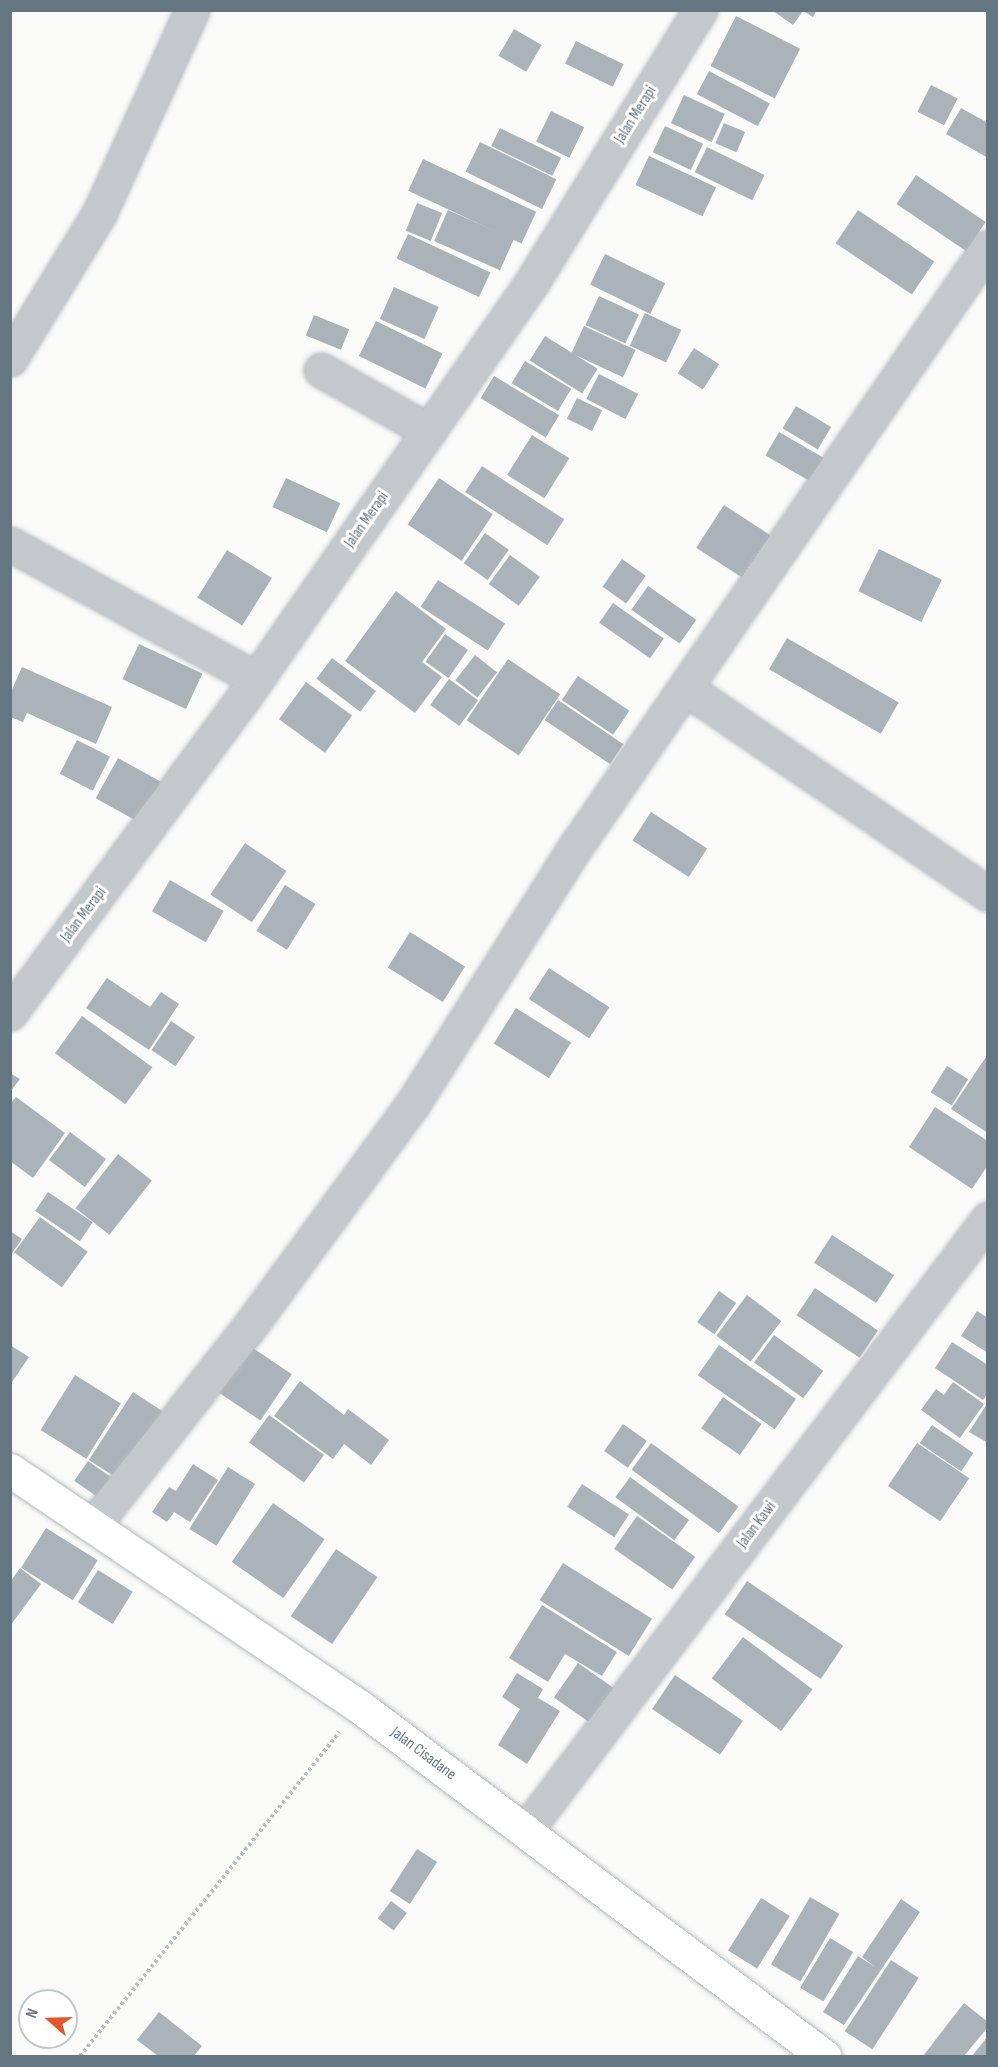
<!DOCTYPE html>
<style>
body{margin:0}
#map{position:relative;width:998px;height:2067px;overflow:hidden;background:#fafaf8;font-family:"Sofia Sans Condensed",sans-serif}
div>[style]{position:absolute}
.building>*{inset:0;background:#aab3b9;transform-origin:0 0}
.path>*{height:4px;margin-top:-2px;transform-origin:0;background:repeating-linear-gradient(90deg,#bbbfc2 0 3px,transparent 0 6px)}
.roads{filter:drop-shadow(0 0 2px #b3babf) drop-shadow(0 0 2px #b3babf)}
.street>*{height:33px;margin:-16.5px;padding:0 16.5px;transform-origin:16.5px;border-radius:16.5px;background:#c3c8cc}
.secondary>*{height:33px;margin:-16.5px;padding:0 16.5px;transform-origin:16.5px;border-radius:16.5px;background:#fff}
span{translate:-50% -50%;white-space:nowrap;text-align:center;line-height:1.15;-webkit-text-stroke:6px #fff;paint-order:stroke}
.street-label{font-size:16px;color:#657683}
.frame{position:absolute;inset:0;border:12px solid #657683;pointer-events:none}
.north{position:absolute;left:18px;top:1989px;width:60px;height:60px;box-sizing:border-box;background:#fff;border:2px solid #c1c8cd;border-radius:50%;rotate:290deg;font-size:16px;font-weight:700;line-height:24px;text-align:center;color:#657683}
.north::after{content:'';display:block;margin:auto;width:21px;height:27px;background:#e4572e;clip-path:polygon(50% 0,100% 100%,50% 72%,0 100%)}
</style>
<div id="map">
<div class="building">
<div style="clip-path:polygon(772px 10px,817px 10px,813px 17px,803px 11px,793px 25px)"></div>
<div style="left:736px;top:16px;width:72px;height:56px;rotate:27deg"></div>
<div style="left:514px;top:29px;width:32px;height:31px;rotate:30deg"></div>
<div style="left:576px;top:41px;width:53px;height:25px;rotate:26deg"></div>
<div style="left:709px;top:71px;width:69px;height:26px;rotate:28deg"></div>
<div style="left:931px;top:85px;width:30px;height:30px;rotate:27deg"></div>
<div style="left:684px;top:95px;width:45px;height:31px;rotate:25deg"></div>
<div style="clip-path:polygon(961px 108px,988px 123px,988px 158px,946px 134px)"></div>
<div style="left:551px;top:111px;width:37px;height:34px;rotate:26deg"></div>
<div style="left:724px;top:123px;width:23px;height:22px;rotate:23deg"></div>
<div style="left:665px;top:126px;width:42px;height:29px;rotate:25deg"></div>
<div style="left:500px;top:128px;width:68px;height:20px;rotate:26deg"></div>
<div style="left:480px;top:142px;width:85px;height:33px;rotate:26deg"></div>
<div style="left:707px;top:147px;width:64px;height:28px;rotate:26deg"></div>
<div style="left:649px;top:156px;width:74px;height:32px;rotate:25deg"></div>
<div style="left:423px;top:159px;width:125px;height:35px;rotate:25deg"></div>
<div style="left:916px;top:175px;width:84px;height:35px;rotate:34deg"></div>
<div style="left:417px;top:203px;width:27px;height:30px;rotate:22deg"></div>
<div style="left:448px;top:210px;width:72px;height:34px;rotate:24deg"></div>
<div style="left:858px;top:210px;width:92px;height:40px;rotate:34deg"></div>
<div style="left:408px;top:234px;width:91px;height:27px;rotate:25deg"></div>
<div style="left:605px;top:254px;width:67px;height:34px;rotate:26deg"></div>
<div style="left:394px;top:287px;width:49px;height:35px;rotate:24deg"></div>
<div style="left:599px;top:296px;width:44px;height:32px;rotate:25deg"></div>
<div style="left:645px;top:313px;width:40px;height:36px;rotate:25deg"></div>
<div style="left:314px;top:315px;width:38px;height:22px;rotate:22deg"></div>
<div style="left:376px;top:321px;width:74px;height:39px;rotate:26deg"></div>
<div style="left:584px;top:326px;width:57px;height:30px;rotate:25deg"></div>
<div style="left:545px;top:336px;width:62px;height:29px;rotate:32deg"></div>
<div style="left:694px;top:348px;width:30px;height:30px;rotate:33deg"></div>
<div style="left:525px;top:361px;width:54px;height:26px;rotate:31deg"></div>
<div style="left:599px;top:374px;width:44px;height:28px;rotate:27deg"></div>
<div style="left:494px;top:376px;width:76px;height:26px;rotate:31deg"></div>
<div style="left:577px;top:398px;width:28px;height:23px;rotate:26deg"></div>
<div style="left:796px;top:406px;width:41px;height:26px;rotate:31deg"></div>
<div style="left:779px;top:432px;width:53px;height:27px;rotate:30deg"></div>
<div style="left:532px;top:435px;width:44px;height:47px;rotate:32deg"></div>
<div style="left:482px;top:466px;width:98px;height:31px;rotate:33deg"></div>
<div style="left:286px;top:478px;width:60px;height:32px;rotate:25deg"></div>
<div style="left:439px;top:478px;width:65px;height:56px;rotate:34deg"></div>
<div style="left:724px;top:505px;width:61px;height:51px;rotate:33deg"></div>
<div style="left:485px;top:533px;width:29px;height:37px;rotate:35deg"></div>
<div style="left:879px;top:549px;width:70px;height:47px;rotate:26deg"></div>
<div style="left:227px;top:550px;width:53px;height:56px;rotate:32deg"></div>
<div style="left:510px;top:555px;width:37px;height:36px;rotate:36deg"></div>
<div style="left:622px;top:559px;width:29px;height:34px;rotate:35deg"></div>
<div style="left:438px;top:580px;width:80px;height:32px;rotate:33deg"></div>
<div style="left:648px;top:586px;width:59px;height:29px;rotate:35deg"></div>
<div style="clip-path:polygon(396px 591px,446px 629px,422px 662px,442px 677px,415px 713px,345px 661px)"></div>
<div style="left:613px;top:603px;width:62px;height:24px;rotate:35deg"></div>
<div style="left:445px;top:634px;width:28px;height:34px;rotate:35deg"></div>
<div style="left:787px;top:638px;width:129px;height:36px;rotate:30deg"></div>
<div style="left:139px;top:644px;width:70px;height:39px;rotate:25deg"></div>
<div style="left:475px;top:655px;width:28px;height:32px;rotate:38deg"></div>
<div style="left:332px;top:658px;width:55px;height:26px;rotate:37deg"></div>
<div style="left:508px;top:659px;width:63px;height:74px;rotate:34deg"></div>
<div style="clip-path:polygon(22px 667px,112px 707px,96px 744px,27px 713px,23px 722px,10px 717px,10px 694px)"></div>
<div style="left:578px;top:676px;width:62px;height:29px;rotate:34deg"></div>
<div style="left:449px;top:679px;width:36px;height:32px;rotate:36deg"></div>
<div style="left:306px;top:682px;width:57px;height:46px;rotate:36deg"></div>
<div style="left:558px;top:700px;width:79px;height:24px;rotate:34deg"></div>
<div style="left:77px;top:740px;width:37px;height:38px;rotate:27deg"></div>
<div style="left:118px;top:758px;width:49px;height:46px;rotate:29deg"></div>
<div style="left:651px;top:812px;width:67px;height:34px;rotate:33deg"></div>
<div style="left:245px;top:843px;width:50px;height:62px;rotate:34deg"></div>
<div style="left:170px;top:880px;width:62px;height:36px;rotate:30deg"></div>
<div style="left:285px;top:885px;width:36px;height:54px;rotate:32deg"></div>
<div style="left:410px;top:932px;width:65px;height:42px;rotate:32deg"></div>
<div style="left:549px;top:968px;width:72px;height:37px;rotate:33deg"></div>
<div style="clip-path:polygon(107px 978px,150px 1007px,161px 992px,179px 1004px,149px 1050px,86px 1008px)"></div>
<div style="left:516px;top:1008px;width:65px;height:42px;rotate:32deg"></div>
<div style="left:82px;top:1016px;width:87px;height:46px;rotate:36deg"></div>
<div style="left:171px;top:1021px;width:29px;height:35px;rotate:34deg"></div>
<div style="clip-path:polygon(988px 1054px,988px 1133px,951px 1109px)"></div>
<div style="left:947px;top:1066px;width:25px;height:31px;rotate:32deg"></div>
<div style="clip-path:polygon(10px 1073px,20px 1079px,10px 1092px)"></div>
<div style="clip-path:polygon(16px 1097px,65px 1133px,33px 1178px,10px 1161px,10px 1104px)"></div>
<div style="clip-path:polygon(935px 1107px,988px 1141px,988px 1165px,972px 1189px,909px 1147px)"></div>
<div style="left:70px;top:1132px;width:45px;height:35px;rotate:37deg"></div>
<div style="left:118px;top:1154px;width:43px;height:69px;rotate:38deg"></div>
<div style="left:48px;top:1192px;width:54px;height:23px;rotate:34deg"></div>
<div style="left:40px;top:1217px;width:59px;height:44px;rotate:36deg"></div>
<div style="clip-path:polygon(10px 1231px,22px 1239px,10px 1256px)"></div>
<div style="left:832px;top:1235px;width:74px;height:33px;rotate:33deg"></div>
<div style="left:815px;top:1288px;width:76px;height:33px;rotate:34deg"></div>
<div style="left:719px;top:1291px;width:21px;height:38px;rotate:35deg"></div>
<div style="left:747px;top:1295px;width:43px;height:51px;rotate:37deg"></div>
<div style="clip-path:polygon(977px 1311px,988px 1318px,988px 1353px,961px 1336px)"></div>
<div style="left:774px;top:1335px;width:61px;height:34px;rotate:36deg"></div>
<div style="clip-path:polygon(952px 1342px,988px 1365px,988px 1393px,983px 1400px,935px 1368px)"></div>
<div style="left:247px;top:1344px;width:54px;height:56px;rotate:34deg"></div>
<div style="clip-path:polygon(10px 1345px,29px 1357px,10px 1385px)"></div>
<div style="left:719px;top:1345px;width:94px;height:37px;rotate:35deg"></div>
<div style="left:75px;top:1375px;width:54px;height:65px;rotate:32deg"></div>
<div style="clip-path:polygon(300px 1381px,344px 1415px,348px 1409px,389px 1440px,371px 1465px,344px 1444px,333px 1459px,274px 1416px)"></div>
<div style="clip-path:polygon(953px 1382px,984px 1404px,960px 1438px,921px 1410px,936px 1389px,944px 1395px)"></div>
<div style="left:133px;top:1392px;width:43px;height:81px;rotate:33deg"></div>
<div style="left:723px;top:1397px;width:47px;height:38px;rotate:35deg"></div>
<div style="clip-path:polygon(988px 1402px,988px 1443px,969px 1432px)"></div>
<div style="left:269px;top:1415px;width:68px;height:34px;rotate:36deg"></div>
<div style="left:623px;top:1424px;width:29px;height:33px;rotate:35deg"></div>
<div style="left:932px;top:1425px;width:50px;height:22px;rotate:34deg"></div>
<div style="left:651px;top:1443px;width:108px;height:33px;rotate:36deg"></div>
<div style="left:917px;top:1443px;width:63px;height:52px;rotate:34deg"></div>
<div style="left:88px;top:1461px;width:35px;height:24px;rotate:35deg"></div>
<div style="clip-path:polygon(193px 1464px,218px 1480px,190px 1522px,174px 1512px,167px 1522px,152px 1512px,169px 1487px,176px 1491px)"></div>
<div style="left:228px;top:1467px;width:32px;height:73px;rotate:32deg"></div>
<div style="left:630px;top:1477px;width:73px;height:25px;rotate:36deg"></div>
<div style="left:582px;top:1484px;width:56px;height:27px;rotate:33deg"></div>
<div style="left:273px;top:1503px;width:63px;height:72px;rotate:35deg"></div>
<div style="left:637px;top:1516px;width:71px;height:40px;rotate:35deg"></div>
<div style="left:46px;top:1528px;width:61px;height:47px;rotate:32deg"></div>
<div style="left:336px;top:1549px;width:50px;height:81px;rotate:34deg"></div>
<div style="left:563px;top:1563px;width:105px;height:44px;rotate:32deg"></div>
<div style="clip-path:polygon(20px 1568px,41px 1584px,10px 1626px,10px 1582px)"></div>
<div style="left:98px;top:1570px;width:41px;height:38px;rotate:32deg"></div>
<div style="left:747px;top:1581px;width:116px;height:40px;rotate:34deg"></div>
<div style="clip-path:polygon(542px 1605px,617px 1652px,602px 1676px,565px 1654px,548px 1682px,509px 1658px)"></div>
<div style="left:743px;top:1637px;width:87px;height:52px;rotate:37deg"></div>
<div style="left:578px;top:1663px;width:54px;height:42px;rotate:35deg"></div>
<div style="clip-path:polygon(517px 1673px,543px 1689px,538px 1698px,560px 1711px,527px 1764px,498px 1745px,520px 1709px,502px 1697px)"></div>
<div style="left:675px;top:1675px;width:82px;height:41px;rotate:34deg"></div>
<div style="left:417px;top:1849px;width:24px;height:50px;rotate:33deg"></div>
<div style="left:810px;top:1897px;width:34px;height:78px;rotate:30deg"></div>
<div style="left:761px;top:1898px;width:34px;height:62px;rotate:32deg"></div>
<div style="clip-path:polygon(901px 1899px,920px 1912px,844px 2025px,823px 2012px,858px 1956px,875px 1967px,862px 1957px)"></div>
<div style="left:391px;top:1901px;width:20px;height:22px;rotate:37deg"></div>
<div style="left:830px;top:1938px;width:27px;height:58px;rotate:31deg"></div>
<div style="left:891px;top:1960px;width:33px;height:85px;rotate:33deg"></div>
<div style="clip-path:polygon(964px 2003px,988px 2022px,988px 2027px,964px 2056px,923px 2056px)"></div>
<div style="clip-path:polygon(159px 2012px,202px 2046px,194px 2056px,158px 2056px,137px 2040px)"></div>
<div style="clip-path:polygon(988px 2036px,988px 2056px,972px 2056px)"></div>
</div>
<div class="path">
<div style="left:80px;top:2056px;width:415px;rotate:-51.3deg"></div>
</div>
<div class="roads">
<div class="street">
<div style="left:10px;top:359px;width:170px;rotate:-58.5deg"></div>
<div style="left:99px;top:214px;width:224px;rotate:-65.5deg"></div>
<div style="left:321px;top:370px;width:124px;rotate:29.5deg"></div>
<div style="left:10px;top:544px;width:281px;rotate:28.7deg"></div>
<div style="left:685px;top:688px;width:366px;rotate:34.2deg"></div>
<div style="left:10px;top:1013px;width:397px;rotate:-53.5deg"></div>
<div style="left:246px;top:694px;width:502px;rotate:-55.23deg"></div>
<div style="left:532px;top:282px;width:320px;rotate:-58.3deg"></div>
<div style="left:94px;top:1524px;width:257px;rotate:-51.8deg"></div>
<div style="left:253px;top:1322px;width:269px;rotate:-53.8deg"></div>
<div style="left:412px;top:1105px;width:307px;rotate:-57.7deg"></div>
<div style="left:576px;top:846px;width:727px;rotate:-55.48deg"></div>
<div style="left:526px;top:1830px;width:766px;rotate:-52.91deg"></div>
</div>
<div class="secondary">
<div style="left:10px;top:1470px;width:423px;rotate:34.1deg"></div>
<div style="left:360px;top:1707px;width:581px;rotate:36.95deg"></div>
</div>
</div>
<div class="street-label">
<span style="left:636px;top:115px;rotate:-58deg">Jalan Merapi</span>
<span style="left:367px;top:520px;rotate:-55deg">Jalan Merapi</span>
<span style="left:84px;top:915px;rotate:-53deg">Jalan Merapi</span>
<span style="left:757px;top:1525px;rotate:-53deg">Jalan Kawi</span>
<span style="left:423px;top:1754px;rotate:37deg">Jalan Cisadane</span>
</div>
<div class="frame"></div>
<div class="north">N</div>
</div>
